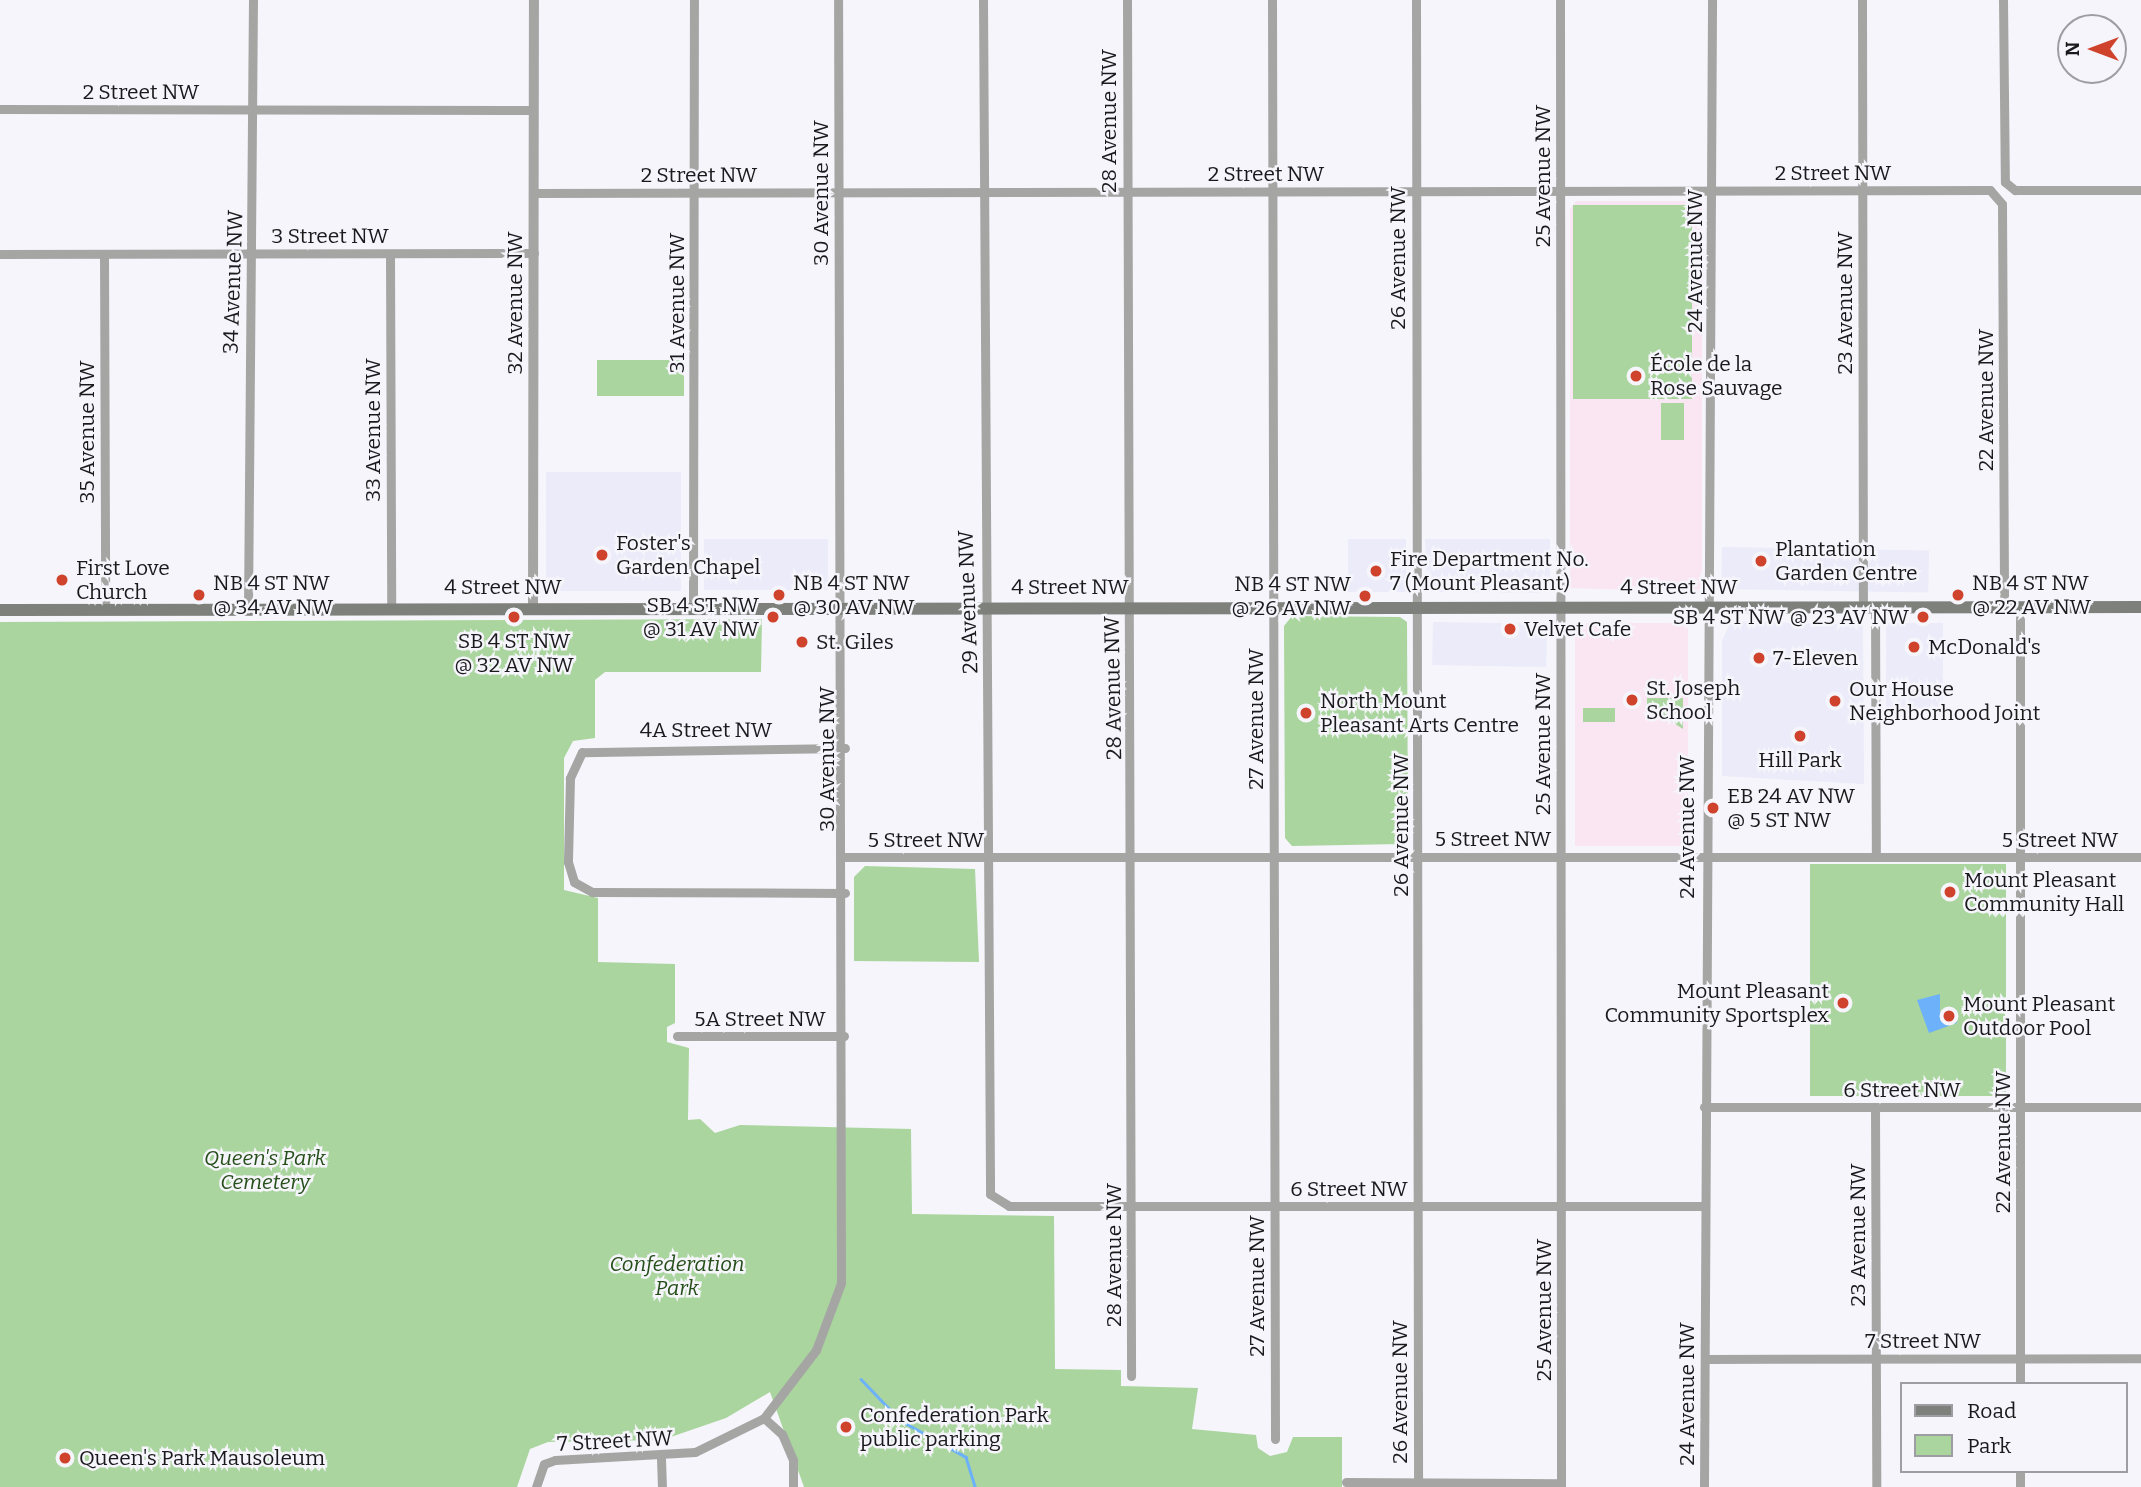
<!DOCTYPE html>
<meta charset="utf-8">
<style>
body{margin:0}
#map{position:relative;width:2141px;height:1487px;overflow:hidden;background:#f5f5fb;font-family:Bitter,serif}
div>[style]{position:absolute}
.built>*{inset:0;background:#ebebf9;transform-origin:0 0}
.education>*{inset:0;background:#fae5f3;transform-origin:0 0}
.green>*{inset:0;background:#aad59e;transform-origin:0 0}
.water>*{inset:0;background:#6cb1fa}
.stream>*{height:2.5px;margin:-1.25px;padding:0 1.25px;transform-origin:1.25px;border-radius:1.25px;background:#6cb1fa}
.minor>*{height:9px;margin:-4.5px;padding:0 4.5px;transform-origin:4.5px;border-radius:4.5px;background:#a5a6a4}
.tertiary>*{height:10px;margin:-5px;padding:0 5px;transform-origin:5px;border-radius:5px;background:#a5a6a4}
.secondary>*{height:12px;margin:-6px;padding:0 6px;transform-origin:6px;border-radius:6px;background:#7e807c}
.dots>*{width:19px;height:19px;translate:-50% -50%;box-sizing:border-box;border:4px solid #f5f5fb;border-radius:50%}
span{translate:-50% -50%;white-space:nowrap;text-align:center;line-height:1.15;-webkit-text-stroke:5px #f5f5fb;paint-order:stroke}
.street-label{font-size:21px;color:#1a1a1c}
.poi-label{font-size:21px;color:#1a1a1c}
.left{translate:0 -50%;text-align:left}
.right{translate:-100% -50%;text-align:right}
.park-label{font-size:21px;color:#254e18;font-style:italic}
.legend{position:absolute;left:1900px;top:1382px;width:228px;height:91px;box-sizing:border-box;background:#f5f5fb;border:2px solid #9d9da2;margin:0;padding:9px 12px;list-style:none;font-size:21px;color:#1a1a1c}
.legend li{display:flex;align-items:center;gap:14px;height:35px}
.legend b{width:35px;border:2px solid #9d9da2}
.north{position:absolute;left:2057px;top:14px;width:70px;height:70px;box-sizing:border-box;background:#f5f5fb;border:2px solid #9d9da2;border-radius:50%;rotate:270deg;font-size:19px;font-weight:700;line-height:28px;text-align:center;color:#1a1a1c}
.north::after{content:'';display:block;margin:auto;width:24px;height:32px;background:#cf432d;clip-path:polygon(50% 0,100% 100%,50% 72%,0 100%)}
</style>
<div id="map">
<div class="built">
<div style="left:681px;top:472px;width:119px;height:135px;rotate:90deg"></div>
<div style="left:704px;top:539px;width:124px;height:51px"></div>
<div style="left:1348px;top:539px;width:58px;height:53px"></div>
<div style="clip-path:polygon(1425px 539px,1550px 539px,1550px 586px,1544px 593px,1428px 592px)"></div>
<div style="left:1722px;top:547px;width:207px;height:42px;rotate:1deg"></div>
<div style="clip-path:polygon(1731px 621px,1863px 625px,1864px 784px,1722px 776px,1722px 641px)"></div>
<div style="left:1433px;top:622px;width:114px;height:43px;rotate:1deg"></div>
<div style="left:1943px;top:623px;width:85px;height:57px;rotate:90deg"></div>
</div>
<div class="education">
<div style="clip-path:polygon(1576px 201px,1692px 201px,1702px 208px,1702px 586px,1697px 592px,1570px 588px,1570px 209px)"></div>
<div style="left:1575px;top:623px;width:113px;height:223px"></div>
</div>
<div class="green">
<div style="left:1692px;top:205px;width:194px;height:119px;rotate:90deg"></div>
<div style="left:597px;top:360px;width:87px;height:36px"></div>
<div style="left:1661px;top:403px;width:23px;height:37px"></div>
<div style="clip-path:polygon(1292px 616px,1400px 617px,1407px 622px,1408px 838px,1401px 844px,1292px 846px,1285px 838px,1284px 626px)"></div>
<div style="clip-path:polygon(762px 619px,761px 672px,605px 672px,595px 680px,595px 738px,573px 741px,564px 758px,564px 890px,598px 898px,598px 962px,675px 964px,675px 1023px,667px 1027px,667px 1042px,689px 1048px,688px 1120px,700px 1119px,715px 1133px,740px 1125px,911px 1129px,912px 1214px,1054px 1216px,1055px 1369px,1121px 1370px,1121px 1386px,1198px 1388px,1192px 1429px,1256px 1435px,1258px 1448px,1270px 1456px,1287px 1452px,1293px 1437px,1342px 1437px,1342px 1487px,804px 1487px,770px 1392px,726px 1418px,662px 1440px,548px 1442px,530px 1449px,517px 1487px,0 1487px,0 622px)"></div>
<div style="clip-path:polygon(1647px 698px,1683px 698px,1683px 729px,1647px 706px)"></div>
<div style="left:1583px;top:708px;width:32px;height:14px"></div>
<div style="left:1810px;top:864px;width:196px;height:232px"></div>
<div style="clip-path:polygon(865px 866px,975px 869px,979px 962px,854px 961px,854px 877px)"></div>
</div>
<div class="water">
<div style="clip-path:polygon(1940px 994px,1940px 1012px,1953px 1011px,1957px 1023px,1929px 1033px,1917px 1000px)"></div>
</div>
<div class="stream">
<div style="left:861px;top:1379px;width:57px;rotate:46.4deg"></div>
<div style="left:900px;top:1420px;width:76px;rotate:29.3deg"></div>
<div style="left:966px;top:1457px;width:31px;rotate:73deg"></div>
</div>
<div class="minor">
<div style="left:983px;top:0;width:1194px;rotate:89.66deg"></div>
<div style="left:990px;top:1194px;width:22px;rotate:32deg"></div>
<div style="left:1009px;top:1206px;width:695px"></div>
<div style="left:1127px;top:0;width:1376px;rotate:89.83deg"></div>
<div style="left:1272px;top:0;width:1439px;rotate:89.88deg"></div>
<div style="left:1416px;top:0;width:1482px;rotate:89.92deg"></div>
<div style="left:1560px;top:0;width:1487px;rotate:89.96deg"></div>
<div style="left:1862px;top:0;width:606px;rotate:89.91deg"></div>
<div style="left:2003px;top:0;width:182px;rotate:89.4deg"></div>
<div style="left:2005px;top:182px;width:13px;rotate:39deg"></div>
<div style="left:2015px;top:190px;width:126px"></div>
<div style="left:0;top:109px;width:533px;rotate:0.11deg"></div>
<div style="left:534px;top:193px;width:1456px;rotate:-0.12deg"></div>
<div style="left:1990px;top:190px;width:18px;rotate:49deg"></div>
<div style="left:2002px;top:204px;width:403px;rotate:89.7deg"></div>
<div style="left:0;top:254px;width:534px;rotate:-0.11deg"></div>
<div style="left:104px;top:254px;width:355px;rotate:89.8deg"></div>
<div style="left:390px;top:254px;width:353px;rotate:89.8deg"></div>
<div style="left:693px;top:606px;width:606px;rotate:-89.91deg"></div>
<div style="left:1875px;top:606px;width:250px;rotate:89.8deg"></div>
<div style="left:248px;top:608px;width:608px;rotate:-89.53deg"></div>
<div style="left:845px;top:748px;width:263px;rotate:179.1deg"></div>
<div style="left:582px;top:752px;width:29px;rotate:115deg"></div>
<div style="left:570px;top:778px;width:84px;rotate:91.4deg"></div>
<div style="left:568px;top:862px;width:21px;rotate:73deg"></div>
<div style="left:574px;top:882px;width:21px;rotate:29deg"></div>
<div style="left:592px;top:892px;width:253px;rotate:0.2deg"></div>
<div style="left:845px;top:857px;width:1296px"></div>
<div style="left:677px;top:1036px;width:167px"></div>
<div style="left:1704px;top:1107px;width:437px"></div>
<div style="left:1875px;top:1108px;width:379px;rotate:89.8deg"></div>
<div style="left:1705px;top:1359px;width:436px;rotate:-0.1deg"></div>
<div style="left:2020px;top:1384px;width:778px;rotate:-90deg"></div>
<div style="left:764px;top:1418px;width:24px;rotate:42deg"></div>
<div style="left:782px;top:1434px;width:28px;rotate:67deg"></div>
<div style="left:793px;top:1460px;width:27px;rotate:90deg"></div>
<div style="left:661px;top:1459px;width:28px;rotate:88deg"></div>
<div style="left:2020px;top:1471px;width:16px;rotate:90deg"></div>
<div style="left:1346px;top:1482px;width:215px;rotate:0.3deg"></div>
<div style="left:536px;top:1487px;width:24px;rotate:-71deg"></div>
<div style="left:544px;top:1464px;width:12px;rotate:-20deg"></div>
<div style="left:555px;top:1460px;width:140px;rotate:-3.3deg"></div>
<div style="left:695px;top:1452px;width:77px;rotate:-26.2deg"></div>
<div style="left:764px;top:1418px;width:86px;rotate:-52.6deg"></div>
<div style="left:816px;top:1350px;width:72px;rotate:-69.5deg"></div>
<div style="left:841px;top:1283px;width:1283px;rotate:-90.13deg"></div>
<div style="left:1704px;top:1487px;width:1487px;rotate:-89.69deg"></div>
</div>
<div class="tertiary">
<div style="left:533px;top:606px;width:606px;rotate:-89.91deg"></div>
</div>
<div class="secondary">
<div style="left:0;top:610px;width:2141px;rotate:-0.08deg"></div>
</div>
<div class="dots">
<div style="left:1636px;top:376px;background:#cf432d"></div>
<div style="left:602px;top:555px;background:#cf432d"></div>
<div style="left:1761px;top:561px;background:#cf432d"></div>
<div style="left:1376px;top:571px;background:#cf432d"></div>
<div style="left:62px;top:580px;background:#cf432d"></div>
<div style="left:199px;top:595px;background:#cf432d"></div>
<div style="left:779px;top:595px;background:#cf432d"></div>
<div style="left:1958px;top:595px;background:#cf432d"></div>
<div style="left:1365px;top:596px;background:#cf432d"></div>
<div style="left:514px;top:617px;background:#cf432d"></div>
<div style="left:773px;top:617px;background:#cf432d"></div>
<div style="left:1923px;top:617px;background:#cf432d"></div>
<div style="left:1510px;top:629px;background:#cf432d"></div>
<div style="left:802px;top:642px;background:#cf432d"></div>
<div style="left:1914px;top:647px;background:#cf432d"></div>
<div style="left:1759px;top:658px;background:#cf432d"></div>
<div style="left:1632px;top:700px;background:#cf432d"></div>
<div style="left:1835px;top:701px;background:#cf432d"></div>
<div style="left:1306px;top:713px;background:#cf432d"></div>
<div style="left:1800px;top:736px;background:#cf432d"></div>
<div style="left:1713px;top:808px;background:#cf432d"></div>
<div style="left:1950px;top:892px;background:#cf432d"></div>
<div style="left:1843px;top:1003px;background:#cf432d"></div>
<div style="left:1949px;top:1016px;background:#cf432d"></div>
<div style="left:846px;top:1427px;background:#cf432d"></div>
<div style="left:65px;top:1458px;background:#cf432d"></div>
</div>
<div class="street-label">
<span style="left:141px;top:92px">2 Street NW</span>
<span style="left:1109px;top:121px;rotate:-90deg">28 Avenue NW</span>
<span style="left:1833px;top:173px">2 Street NW</span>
<span style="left:1266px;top:174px">2 Street NW</span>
<span style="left:699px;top:175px">2 Street NW</span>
<span style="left:1543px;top:176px;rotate:-90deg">25 Avenue NW</span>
<span style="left:821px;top:193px;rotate:-90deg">30 Avenue NW</span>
<span style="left:330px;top:236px">3 Street NW</span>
<span style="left:1398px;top:258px;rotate:-90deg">26 Avenue NW</span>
<span style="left:1695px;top:261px;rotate:-90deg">24 Avenue NW</span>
<span style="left:233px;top:282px;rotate:-88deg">34 Avenue NW</span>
<span style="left:515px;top:303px;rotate:-90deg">32 Avenue NW</span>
<span style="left:677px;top:303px;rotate:-90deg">31 Avenue NW</span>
<span style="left:1845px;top:303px;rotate:-90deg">23 Avenue NW</span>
<span style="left:1986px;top:400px;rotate:-90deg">22 Avenue NW</span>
<span style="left:373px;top:430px;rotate:-90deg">33 Avenue NW</span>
<span style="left:87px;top:432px;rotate:-90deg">35 Avenue NW</span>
<span style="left:503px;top:587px">4 Street NW</span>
<span style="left:1070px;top:587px">4 Street NW</span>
<span style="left:1679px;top:587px">4 Street NW</span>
<span style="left:968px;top:602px;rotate:-92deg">29 Avenue NW</span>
<span style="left:1113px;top:688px;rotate:-91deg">28 Avenue NW</span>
<span style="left:1256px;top:719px;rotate:-90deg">27 Avenue NW</span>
<span style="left:706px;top:730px">4A Street NW</span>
<span style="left:1543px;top:744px;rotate:-90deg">25 Avenue NW</span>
<span style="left:827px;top:759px;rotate:-90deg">30 Avenue NW</span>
<span style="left:1401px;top:825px;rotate:-90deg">26 Avenue NW</span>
<span style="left:1687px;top:827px;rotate:-90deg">24 Avenue NW</span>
<span style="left:1493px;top:839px">5 Street NW</span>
<span style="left:926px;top:840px">5 Street NW</span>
<span style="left:2060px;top:840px">5 Street NW</span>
<span style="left:760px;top:1019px">5A Street NW</span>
<span style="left:1902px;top:1090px">6 Street NW</span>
<span style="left:2003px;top:1142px;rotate:-90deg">22 Avenue NW</span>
<span style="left:1349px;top:1189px">6 Street NW</span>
<span style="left:1858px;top:1235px;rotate:-90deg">23 Avenue NW</span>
<span style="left:1114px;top:1255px;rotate:-90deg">28 Avenue NW</span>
<span style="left:1257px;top:1286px;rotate:-90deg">27 Avenue NW</span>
<span style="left:1544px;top:1310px;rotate:-90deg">25 Avenue NW</span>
<span style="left:1923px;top:1341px">7 Street NW</span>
<span style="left:1400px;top:1392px;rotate:-90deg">26 Avenue NW</span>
<span style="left:1687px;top:1394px;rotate:-90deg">24 Avenue NW</span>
<span style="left:615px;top:1441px;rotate:-3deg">7 Street NW</span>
</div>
<div class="poi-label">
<span class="left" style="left:1650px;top:376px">École de la<br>Rose Sauvage</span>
<span class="left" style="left:616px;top:555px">Foster's<br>Garden Chapel</span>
<span class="left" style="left:1775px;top:561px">Plantation<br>Garden Centre</span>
<span class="left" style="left:1390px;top:571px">Fire Department No.<br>7 (Mount Pleasant)</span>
<span class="left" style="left:76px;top:580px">First Love<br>Church</span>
<span class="left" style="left:213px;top:595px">NB 4 ST NW<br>@ 34 AV NW</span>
<span class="left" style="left:793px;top:595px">NB 4 ST NW<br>@ 30 AV NW</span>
<span class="left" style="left:1972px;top:595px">NB 4 ST NW<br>@ 22 AV NW</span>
<span class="right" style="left:1351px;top:596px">NB 4 ST NW<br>@ 26 AV NW</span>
<span class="right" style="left:759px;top:617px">SB 4 ST NW<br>@ 31 AV NW</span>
<span class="right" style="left:1909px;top:617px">SB 4 ST NW @ 23 AV NW</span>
<span class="left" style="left:1524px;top:629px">Velvet Cafe</span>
<span style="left:514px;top:653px">SB 4 ST NW<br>@ 32 AV NW</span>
<span class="left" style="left:816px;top:642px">St. Giles</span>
<span class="left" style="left:1928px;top:647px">McDonald's</span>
<span class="left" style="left:1773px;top:658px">7-Eleven</span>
<span class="left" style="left:1646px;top:700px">St. Joseph<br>School</span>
<span class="left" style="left:1849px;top:701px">Our House<br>Neighborhood Joint</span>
<span class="left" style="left:1320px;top:713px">North Mount<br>Pleasant Arts Centre</span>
<span style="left:1800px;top:760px">Hill Park</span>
<span class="left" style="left:1727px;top:808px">EB 24 AV NW<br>@ 5 ST NW</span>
<span class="left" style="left:1964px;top:892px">Mount Pleasant<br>Community Hall</span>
<span class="right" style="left:1829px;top:1003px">Mount Pleasant<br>Community Sportsplex</span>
<span class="left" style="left:1963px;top:1016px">Mount Pleasant<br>Outdoor Pool</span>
<span class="left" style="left:860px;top:1427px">Confederation Park<br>public parking</span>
<span class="left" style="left:79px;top:1458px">Queen's Park Mausoleum</span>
</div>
<div class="park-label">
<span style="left:265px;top:1170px">Queen's Park<br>Cemetery</span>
<span style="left:677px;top:1276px">Confederation<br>Park</span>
</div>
<ul class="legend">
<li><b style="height:9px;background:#7e807c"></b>Road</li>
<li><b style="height:19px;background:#aad59e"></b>Park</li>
</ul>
<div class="north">N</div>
</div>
